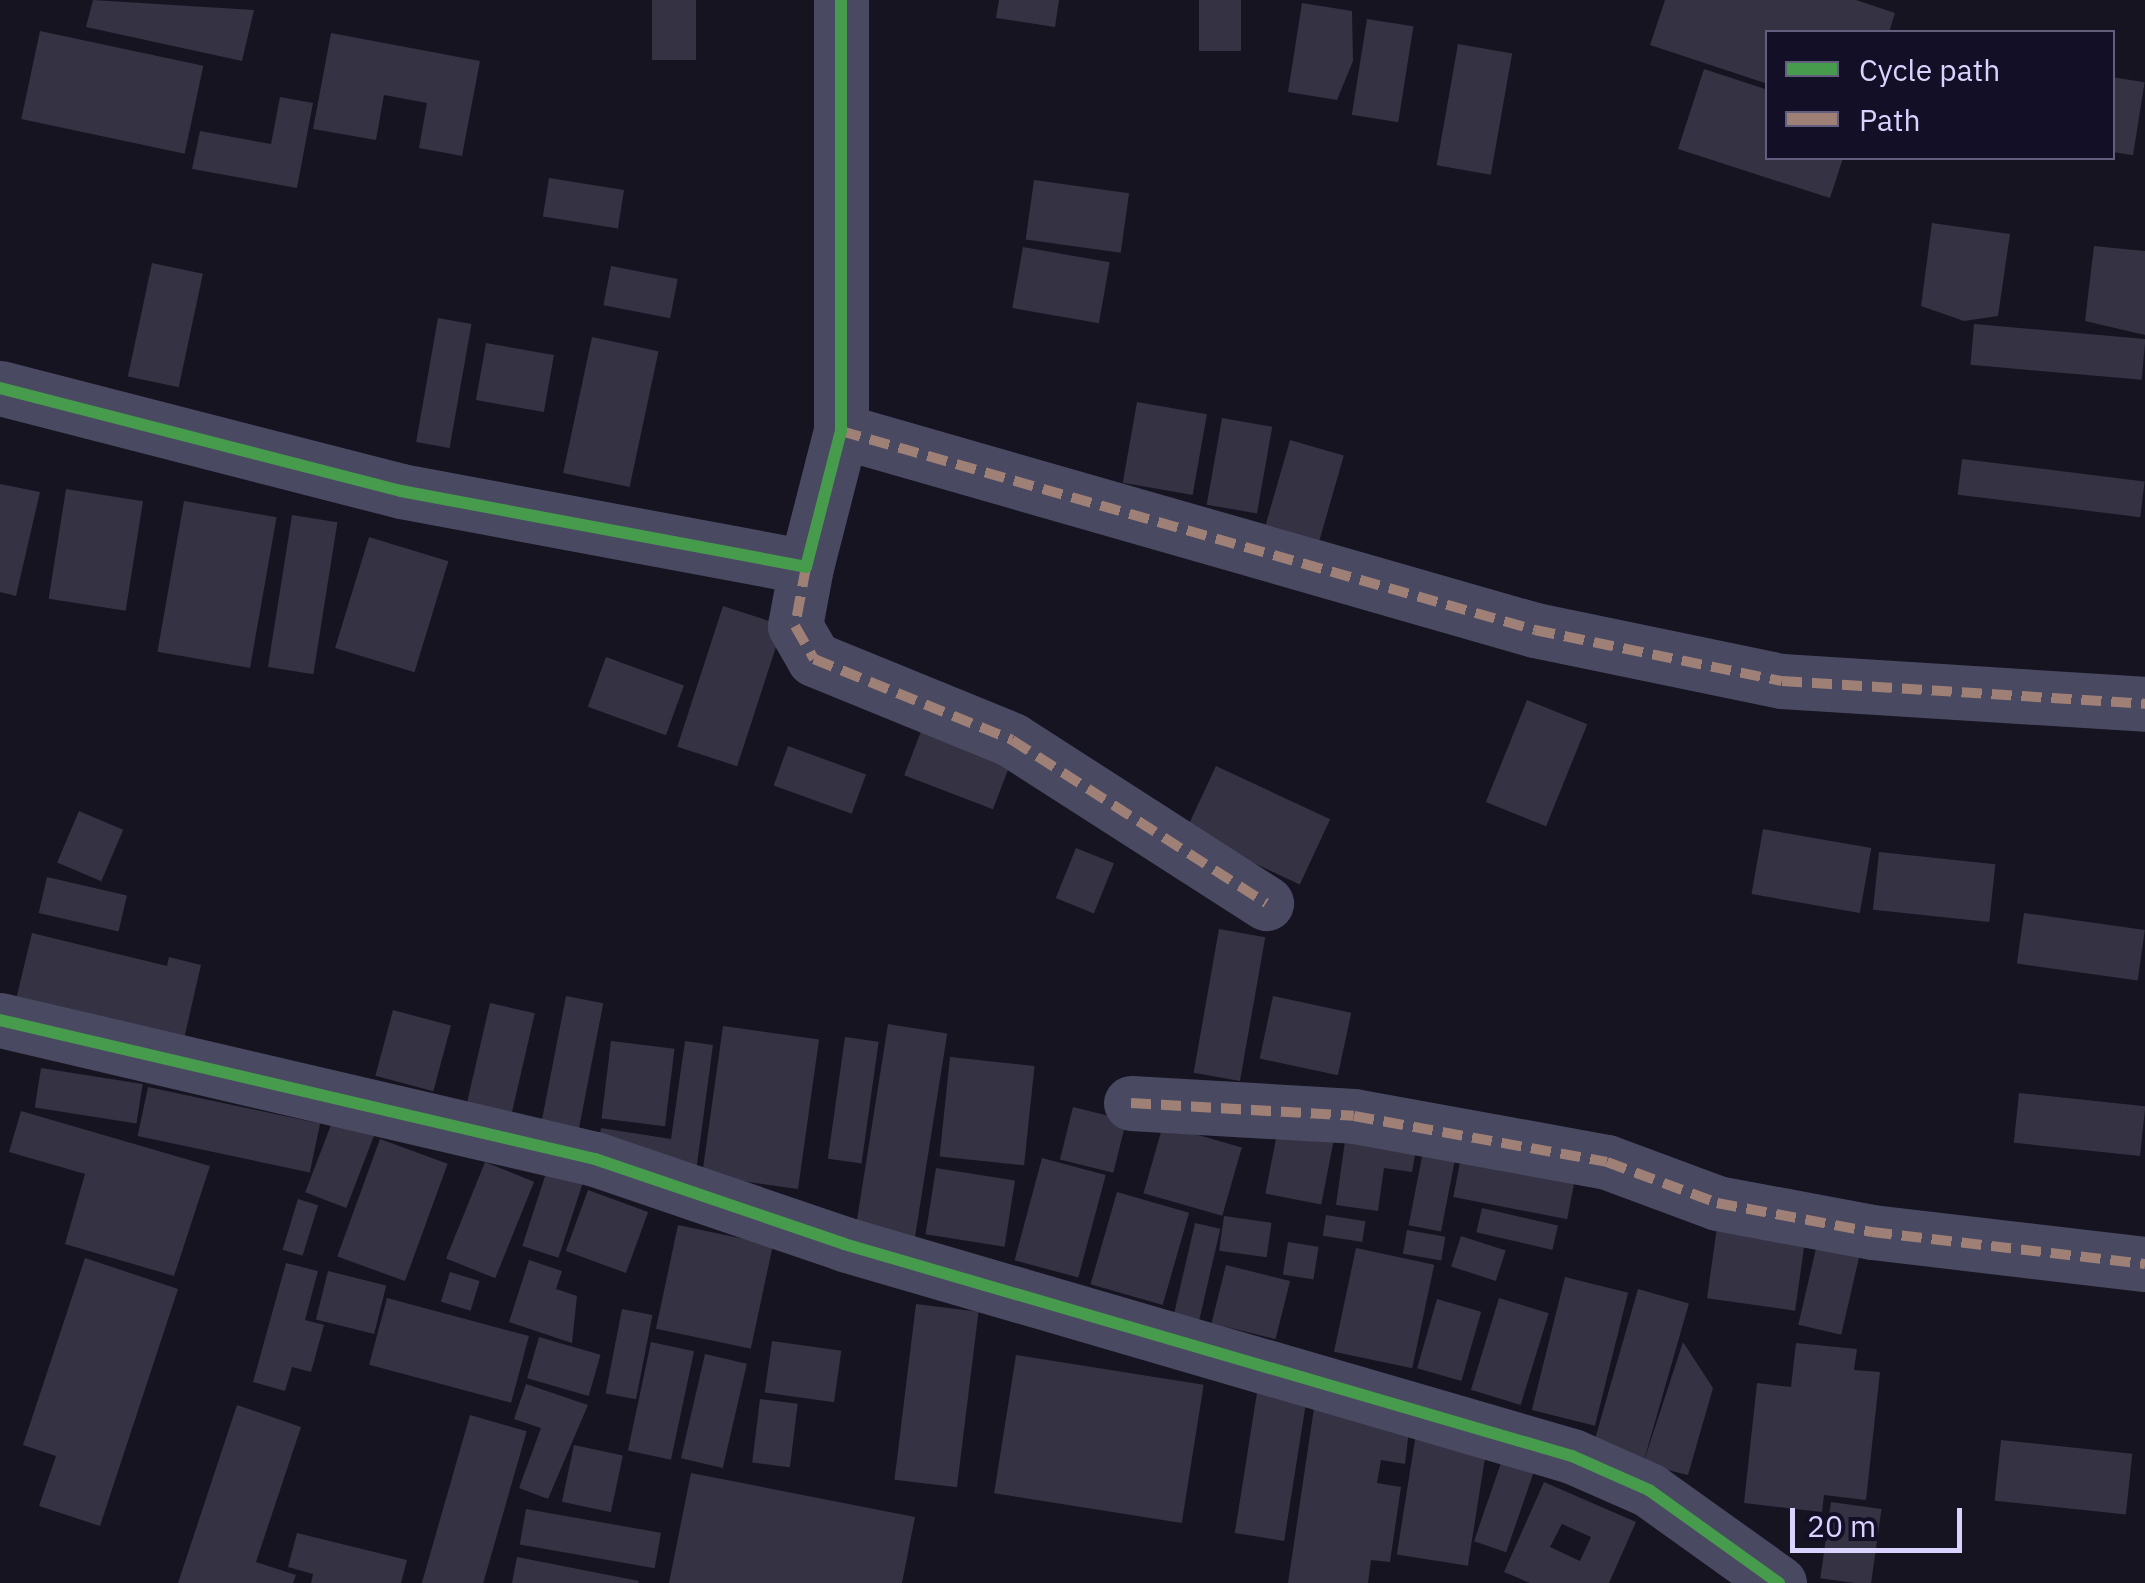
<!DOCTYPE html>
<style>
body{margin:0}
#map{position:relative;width:2145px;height:1583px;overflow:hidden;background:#161421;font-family:"IBM Plex Sans",sans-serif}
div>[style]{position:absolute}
.building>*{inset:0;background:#343243;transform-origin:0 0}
.minor>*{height:55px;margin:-27.5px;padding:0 27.5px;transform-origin:27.5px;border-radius:27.5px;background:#4a4962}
.quiet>*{height:10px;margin-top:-5px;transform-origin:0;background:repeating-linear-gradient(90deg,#9e8076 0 20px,transparent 0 30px)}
.cycleway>*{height:12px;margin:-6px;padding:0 6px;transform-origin:6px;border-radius:6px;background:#469c4c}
span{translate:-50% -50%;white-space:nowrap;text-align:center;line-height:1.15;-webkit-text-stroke:9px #130f26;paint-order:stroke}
.legend{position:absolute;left:1765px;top:30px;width:350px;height:130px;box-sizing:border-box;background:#130f26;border:2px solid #625e7d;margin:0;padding:12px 18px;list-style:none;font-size:30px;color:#d9d4ff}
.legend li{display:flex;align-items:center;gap:20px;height:50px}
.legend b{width:50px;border:2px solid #625e7d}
.scale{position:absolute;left:1790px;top:1508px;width:172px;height:45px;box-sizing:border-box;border:5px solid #d9d4ff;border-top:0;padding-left:12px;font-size:30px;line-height:35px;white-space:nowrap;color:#d9d4ff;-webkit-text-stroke:8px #130f26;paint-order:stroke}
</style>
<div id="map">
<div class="building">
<div style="clip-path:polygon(93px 0,254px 10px,242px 61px,86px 27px)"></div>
<div style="left:652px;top:0;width:44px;height:60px"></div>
<div style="clip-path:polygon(999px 0,1059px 0,1055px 27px,996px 18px)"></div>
<div style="left:1199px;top:0;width:42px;height:51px"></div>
<div style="clip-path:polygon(1665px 0,1856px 0,1895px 13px,1889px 32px,1768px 32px,1768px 84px,1650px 45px)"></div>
<div style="clip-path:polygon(1302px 3px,1352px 11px,1353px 61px,1337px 100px,1288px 92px)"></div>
<div style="left:1367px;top:19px;width:47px;height:97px;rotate:9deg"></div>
<div style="left:40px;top:31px;width:167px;height:90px;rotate:12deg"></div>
<div style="clip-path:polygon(331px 33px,480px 61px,462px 156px,419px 148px,427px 103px,384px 95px,376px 140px,313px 129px)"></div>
<div style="left:1458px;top:44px;width:55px;height:123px;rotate:10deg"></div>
<div style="clip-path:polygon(1704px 69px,1768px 90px,1768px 158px,1843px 158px,1830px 198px,1678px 149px)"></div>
<div style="left:2112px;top:77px;width:33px;height:74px;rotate:9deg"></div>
<div style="clip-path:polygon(280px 97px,313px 103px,297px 188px,192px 169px,200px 131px,271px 144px)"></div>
<div style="left:549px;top:178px;width:76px;height:39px;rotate:9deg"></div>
<div style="left:1034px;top:180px;width:96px;height:60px;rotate:8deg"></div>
<div style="clip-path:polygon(1932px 223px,2010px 234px,1998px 316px,1964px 321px,1921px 306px)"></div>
<div style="clip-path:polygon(2094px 246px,2145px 251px,2145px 335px,2085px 321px)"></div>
<div style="left:1023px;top:247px;width:88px;height:62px;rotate:10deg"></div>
<div style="left:152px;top:263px;width:52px;height:116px;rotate:12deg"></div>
<div style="left:611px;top:266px;width:68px;height:40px;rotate:11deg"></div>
<div style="left:438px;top:318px;width:34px;height:126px;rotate:10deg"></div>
<div style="left:1974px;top:324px;width:172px;height:41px;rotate:5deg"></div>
<div style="left:592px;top:337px;width:68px;height:139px;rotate:12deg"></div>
<div style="left:486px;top:343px;width:69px;height:58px;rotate:10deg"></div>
<div style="left:1137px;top:402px;width:71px;height:82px;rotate:10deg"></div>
<div style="left:1222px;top:418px;width:51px;height:88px;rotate:10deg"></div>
<div style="left:1290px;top:440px;width:56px;height:88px;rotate:16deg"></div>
<div style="left:1962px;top:459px;width:184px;height:36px;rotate:7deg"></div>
<div style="clip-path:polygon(0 484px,40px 492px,16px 596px,0 592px)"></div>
<div style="left:66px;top:489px;width:78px;height:111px;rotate:9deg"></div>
<div style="left:184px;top:501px;width:94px;height:153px;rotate:10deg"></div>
<div style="left:292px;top:515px;width:46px;height:154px;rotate:9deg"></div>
<div style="left:369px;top:537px;width:83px;height:116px;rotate:17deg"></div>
<div style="left:723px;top:606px;width:63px;height:148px;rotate:18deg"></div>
<div style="left:606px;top:657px;width:83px;height:53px;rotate:20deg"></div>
<div style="left:1527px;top:700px;width:65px;height:110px;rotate:22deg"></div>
<div style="left:925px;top:721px;width:95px;height:58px;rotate:21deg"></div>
<div style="left:788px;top:746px;width:83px;height:42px;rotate:20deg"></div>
<div style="left:1216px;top:766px;width:126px;height:72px;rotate:25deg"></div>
<div style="left:79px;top:811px;width:48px;height:56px;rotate:23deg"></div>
<div style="left:1763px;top:829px;width:110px;height:66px;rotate:10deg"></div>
<div style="left:1076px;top:848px;width:41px;height:54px;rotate:22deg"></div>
<div style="left:1879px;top:852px;width:117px;height:58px;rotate:6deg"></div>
<div style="left:47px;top:877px;width:82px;height:37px;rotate:13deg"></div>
<div style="left:2024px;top:913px;width:122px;height:51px;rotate:8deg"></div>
<div style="left:1219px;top:929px;width:47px;height:146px;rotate:10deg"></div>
<div style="clip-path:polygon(32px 933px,167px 966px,169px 957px,201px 965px,181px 1052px,13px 1012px)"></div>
<div style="left:566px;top:996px;width:38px;height:145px;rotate:11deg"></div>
<div style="left:1273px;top:996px;width:80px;height:64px;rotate:12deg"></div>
<div style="left:490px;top:1003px;width:46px;height:102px;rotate:13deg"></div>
<div style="left:393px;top:1010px;width:60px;height:68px;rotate:15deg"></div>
<div style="left:888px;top:1024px;width:60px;height:210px;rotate:9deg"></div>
<div style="left:723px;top:1026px;width:97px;height:151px;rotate:8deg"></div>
<div style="left:845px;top:1037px;width:34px;height:123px;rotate:8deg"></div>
<div style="left:611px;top:1041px;width:64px;height:78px;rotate:7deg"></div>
<div style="clip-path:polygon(685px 1041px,713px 1045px,696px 1172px,597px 1158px,601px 1128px,671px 1139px)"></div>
<div style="left:950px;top:1057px;width:85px;height:100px;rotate:6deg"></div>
<div style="left:41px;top:1068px;width:103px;height:40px;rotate:9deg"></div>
<div style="left:148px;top:1087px;width:176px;height:50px;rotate:12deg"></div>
<div style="left:2019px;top:1093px;width:127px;height:50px;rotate:6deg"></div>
<div style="left:1073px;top:1107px;width:55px;height:54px;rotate:14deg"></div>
<div style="clip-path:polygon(21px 1111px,210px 1166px,174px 1276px,65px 1244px,85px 1174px,9px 1152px)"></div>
<div style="left:336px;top:1112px;width:44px;height:86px;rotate:21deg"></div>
<div style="left:1280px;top:1118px;width:57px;height:77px;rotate:11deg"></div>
<div style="left:1163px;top:1125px;width:82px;height:71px;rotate:16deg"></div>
<div style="clip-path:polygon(1346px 1134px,1417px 1144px,1412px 1172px,1384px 1168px,1378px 1211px,1336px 1205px)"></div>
<div style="left:1426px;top:1136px;width:33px;height:91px;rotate:11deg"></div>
<div style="left:380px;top:1139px;width:72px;height:125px;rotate:20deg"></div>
<div style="left:1463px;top:1147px;width:116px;height:51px;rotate:11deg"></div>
<div style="left:1042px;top:1158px;width:66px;height:106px;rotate:15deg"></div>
<div style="left:485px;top:1162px;width:53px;height:104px;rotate:22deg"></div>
<div style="left:936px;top:1168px;width:80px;height:67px;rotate:9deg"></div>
<div style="left:547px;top:1170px;width:38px;height:80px;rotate:18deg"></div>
<div style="left:588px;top:1190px;width:64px;height:65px;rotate:20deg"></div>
<div style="left:1117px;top:1192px;width:75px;height:96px;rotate:16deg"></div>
<div style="left:298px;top:1199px;width:21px;height:53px;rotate:17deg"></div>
<div style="left:1482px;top:1208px;width:78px;height:25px;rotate:13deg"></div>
<div style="left:1326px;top:1215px;width:40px;height:21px;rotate:9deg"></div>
<div style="left:1224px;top:1216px;width:48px;height:35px;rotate:8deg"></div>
<div style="left:1195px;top:1223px;width:26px;height:93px;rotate:13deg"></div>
<div style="left:678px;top:1225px;width:97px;height:106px;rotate:12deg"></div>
<div style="left:1717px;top:1227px;width:89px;height:72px;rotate:8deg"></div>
<div style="left:1407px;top:1230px;width:39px;height:24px;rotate:10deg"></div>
<div style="left:1461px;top:1236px;width:47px;height:32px;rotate:18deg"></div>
<div style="left:1288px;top:1242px;width:31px;height:33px;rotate:9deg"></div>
<div style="left:1817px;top:1244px;width:44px;height:83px;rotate:13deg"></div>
<div style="left:1356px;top:1248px;width:80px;height:106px;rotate:12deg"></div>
<div style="clip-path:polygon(85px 1258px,178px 1289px,100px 1526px,39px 1506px,56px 1456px,23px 1445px)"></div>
<div style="clip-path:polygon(529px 1260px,562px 1271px,556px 1289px,577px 1296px,572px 1343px,509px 1322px)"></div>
<div style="clip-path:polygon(286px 1263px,318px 1271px,305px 1320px,324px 1325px,311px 1372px,292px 1367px,285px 1391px,253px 1382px)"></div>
<div style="left:1226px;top:1265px;width:66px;height:60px;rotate:14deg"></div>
<div style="left:328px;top:1271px;width:60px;height:50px;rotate:14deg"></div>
<div style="left:450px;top:1272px;width:31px;height:31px;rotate:17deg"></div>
<div style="left:1565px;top:1277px;width:65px;height:137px;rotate:14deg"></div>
<div style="left:1638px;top:1289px;width:53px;height:171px;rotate:16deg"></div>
<div style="left:387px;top:1298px;width:147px;height:69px;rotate:15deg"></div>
<div style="left:1499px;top:1298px;width:52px;height:96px;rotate:17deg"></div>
<div style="left:1437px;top:1299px;width:46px;height:72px;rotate:16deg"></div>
<div style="left:916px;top:1304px;width:63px;height:177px;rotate:7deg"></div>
<div style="left:622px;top:1309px;width:31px;height:86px;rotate:11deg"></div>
<div style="left:539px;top:1337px;width:64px;height:43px;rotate:16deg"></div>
<div style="left:772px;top:1341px;width:70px;height:52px;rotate:8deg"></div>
<div style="left:651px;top:1342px;width:44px;height:111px;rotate:12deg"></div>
<div style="clip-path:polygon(1683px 1342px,1713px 1388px,1688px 1475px,1643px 1464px)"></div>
<div style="clip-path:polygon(1796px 1343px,1857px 1349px,1854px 1370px,1880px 1372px,1866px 1500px,1824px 1495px,1822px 1512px,1744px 1503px,1757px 1383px,1791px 1387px)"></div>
<div style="left:705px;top:1354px;width:43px;height:107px;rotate:13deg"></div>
<div style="left:1016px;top:1355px;width:190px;height:140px;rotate:9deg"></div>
<div style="left:1259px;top:1380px;width:50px;height:155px;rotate:9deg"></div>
<div style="clip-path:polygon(526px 1384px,588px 1405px,548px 1499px,519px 1488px,541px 1428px,514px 1419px)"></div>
<div style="left:760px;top:1399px;width:38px;height:64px;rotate:7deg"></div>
<div style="clip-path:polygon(237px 1405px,301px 1427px,256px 1562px,296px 1575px,293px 1583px,178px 1583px)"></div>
<div style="clip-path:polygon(1314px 1408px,1410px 1422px,1405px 1464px,1381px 1460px,1377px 1483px,1401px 1487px,1390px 1562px,1371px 1560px,1368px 1583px,1288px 1583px)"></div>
<div style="left:470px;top:1415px;width:59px;height:176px;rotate:16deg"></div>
<div style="left:1417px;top:1427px;width:72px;height:129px;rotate:9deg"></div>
<div style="left:2001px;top:1440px;width:132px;height:61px;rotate:6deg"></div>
<div style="left:574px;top:1445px;width:50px;height:58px;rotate:12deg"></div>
<div style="left:1503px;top:1457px;width:34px;height:89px;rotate:19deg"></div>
<div style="clip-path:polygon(691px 1473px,915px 1517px,902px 1583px,669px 1583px)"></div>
<div style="clip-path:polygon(evenodd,1544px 1482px,1636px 1522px,1609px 1583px,1530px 1583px,1504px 1572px,1544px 1482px,1562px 1524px,1591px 1537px,1580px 1561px,1550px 1547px,1562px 1524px)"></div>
<div style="left:1831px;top:1502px;width:51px;height:77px;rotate:8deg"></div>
<div style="left:526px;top:1509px;width:137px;height:36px;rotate:10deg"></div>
<div style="clip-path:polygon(297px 1533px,407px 1560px,401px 1583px,311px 1583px,313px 1574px,288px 1567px)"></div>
<div style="clip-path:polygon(517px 1557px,639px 1581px,638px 1583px,512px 1583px)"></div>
</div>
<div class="minor">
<div style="left:0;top:388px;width:414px;rotate:14.4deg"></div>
<div style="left:401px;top:491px;width:412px;rotate:10.6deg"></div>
<div style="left:806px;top:567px;width:140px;rotate:-75.6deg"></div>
<div style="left:841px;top:431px;width:431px;rotate:-90deg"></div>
<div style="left:841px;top:431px;width:722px;rotate:16deg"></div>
<div style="left:1535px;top:630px;width:252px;rotate:11.7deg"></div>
<div style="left:1782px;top:681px;width:364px;rotate:3.6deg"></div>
<div style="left:806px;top:567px;width:60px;rotate:100.6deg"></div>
<div style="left:795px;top:626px;width:38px;rotate:60deg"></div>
<div style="left:814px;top:659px;width:214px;rotate:22.2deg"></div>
<div style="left:1012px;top:740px;width:302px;rotate:32.7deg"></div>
<div style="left:0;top:1020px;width:611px;rotate:13.15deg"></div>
<div style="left:595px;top:1159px;width:263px;rotate:18.8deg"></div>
<div style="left:844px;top:1244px;width:758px;rotate:16.24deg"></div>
<div style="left:1572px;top:1456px;width:84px;rotate:23.8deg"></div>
<div style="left:1649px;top:1490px;width:160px;rotate:35.6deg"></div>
<div style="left:1131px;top:1103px;width:223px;rotate:3.3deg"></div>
<div style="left:1354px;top:1116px;width:257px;rotate:10.3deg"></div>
<div style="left:1607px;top:1162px;width:117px;rotate:20.4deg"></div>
<div style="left:1717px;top:1203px;width:158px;rotate:10.6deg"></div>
<div style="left:1872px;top:1232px;width:275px;rotate:6.7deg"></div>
</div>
<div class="quiet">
<div style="left:841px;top:431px;width:722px;rotate:16deg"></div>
<div style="left:1535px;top:630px;width:252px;rotate:11.7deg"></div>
<div style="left:1782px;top:681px;width:364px;rotate:3.6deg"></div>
<div style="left:806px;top:567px;width:60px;rotate:100.6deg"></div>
<div style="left:795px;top:626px;width:38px;rotate:60deg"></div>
<div style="left:814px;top:659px;width:214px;rotate:22.2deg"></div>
<div style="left:1012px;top:740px;width:302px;rotate:32.7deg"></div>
<div style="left:1131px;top:1103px;width:223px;rotate:3.3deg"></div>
<div style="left:1354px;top:1116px;width:257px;rotate:10.3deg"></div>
<div style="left:1607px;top:1162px;width:117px;rotate:20.4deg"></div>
<div style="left:1717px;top:1203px;width:158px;rotate:10.6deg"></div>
<div style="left:1872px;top:1232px;width:275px;rotate:6.7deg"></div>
</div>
<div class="cycleway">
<div style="left:0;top:388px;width:414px;rotate:14.4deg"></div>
<div style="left:401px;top:491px;width:412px;rotate:10.6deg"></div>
<div style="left:806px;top:567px;width:140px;rotate:-75.6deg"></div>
<div style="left:841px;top:431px;width:431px;rotate:-90deg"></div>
<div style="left:0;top:1020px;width:611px;rotate:13.15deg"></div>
<div style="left:595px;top:1159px;width:263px;rotate:18.8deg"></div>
<div style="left:844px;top:1244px;width:758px;rotate:16.24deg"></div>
<div style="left:1572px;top:1456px;width:84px;rotate:23.8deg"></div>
<div style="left:1649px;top:1490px;width:160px;rotate:35.6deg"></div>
</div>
<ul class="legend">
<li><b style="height:12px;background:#469c4c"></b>Cycle path</li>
<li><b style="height:12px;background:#9e8076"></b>Path</li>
</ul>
<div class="scale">20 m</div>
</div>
